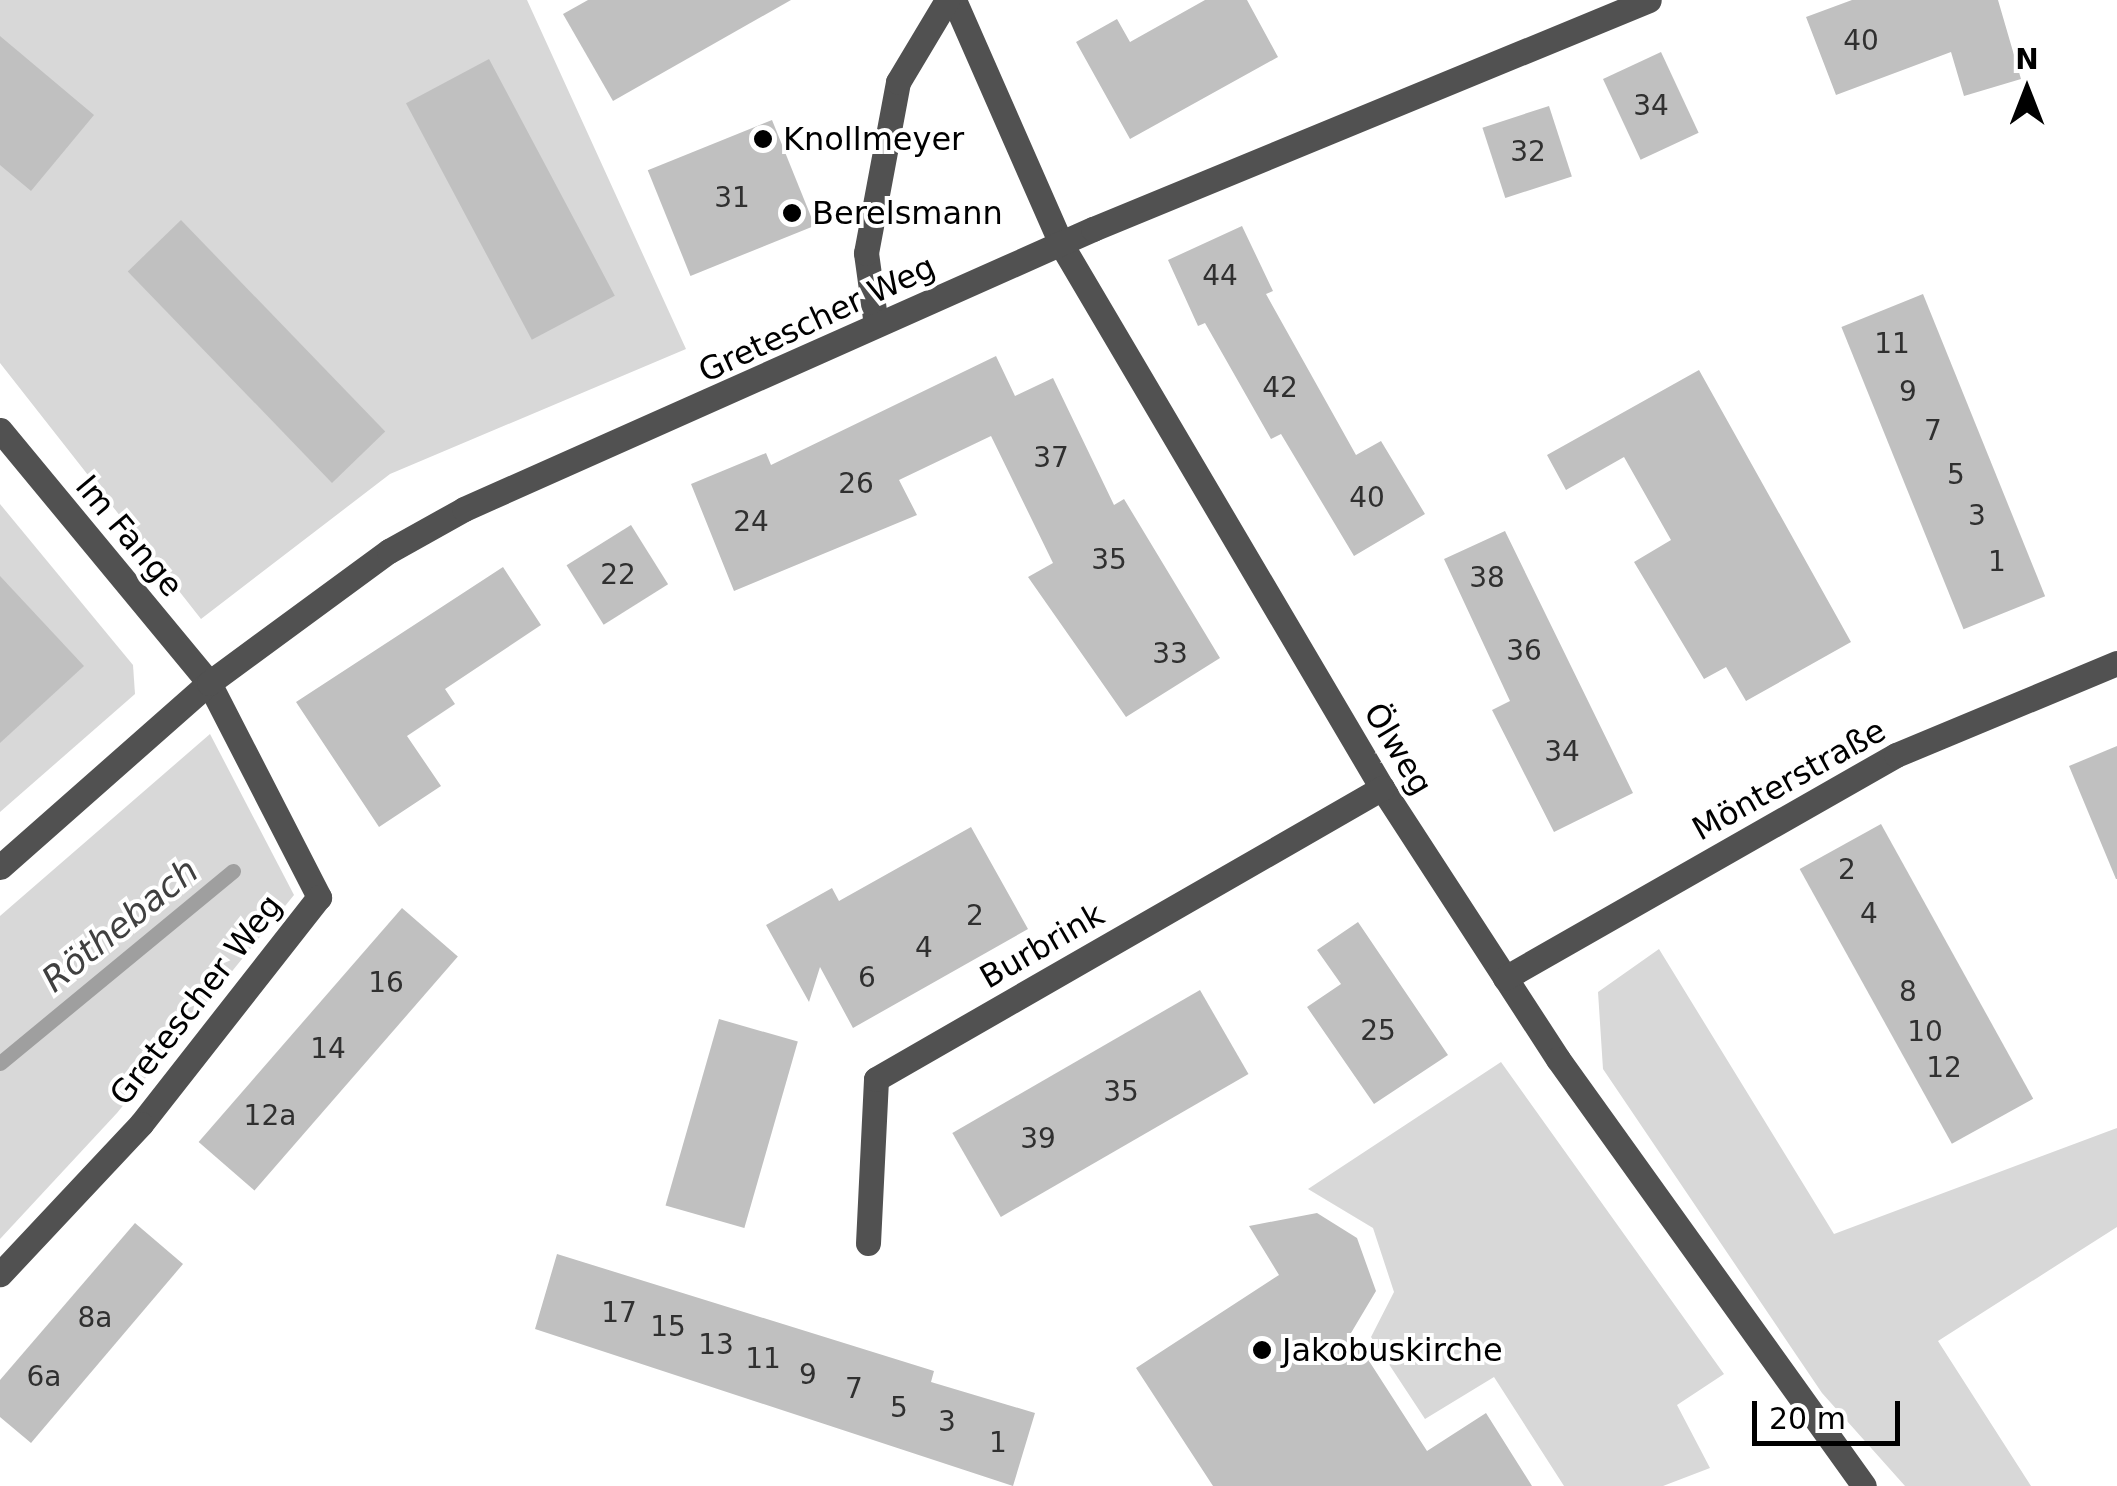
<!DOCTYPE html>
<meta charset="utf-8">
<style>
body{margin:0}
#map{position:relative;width:2117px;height:1486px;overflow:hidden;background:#fff;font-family:"DejaVu Sans",sans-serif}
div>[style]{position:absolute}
.green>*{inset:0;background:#d8d8d8}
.stream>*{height:15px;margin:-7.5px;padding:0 7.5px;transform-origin:7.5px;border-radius:7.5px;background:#9f9f9f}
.building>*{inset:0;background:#c0c0c0;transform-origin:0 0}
.minor>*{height:25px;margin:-12.5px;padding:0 12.5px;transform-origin:12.5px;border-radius:12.5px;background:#515151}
.dots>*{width:28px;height:28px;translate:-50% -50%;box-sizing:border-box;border:5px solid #fff;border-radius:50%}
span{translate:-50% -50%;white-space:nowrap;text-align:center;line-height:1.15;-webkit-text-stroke:8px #fff;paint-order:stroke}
.number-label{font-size:28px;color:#303030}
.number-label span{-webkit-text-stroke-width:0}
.poi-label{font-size:32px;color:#000}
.left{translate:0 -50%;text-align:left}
.street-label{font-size:32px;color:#000}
.water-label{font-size:35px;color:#404040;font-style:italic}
.north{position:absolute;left:1977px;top:40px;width:100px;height:100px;-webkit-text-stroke:8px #fff;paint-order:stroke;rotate:0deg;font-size:28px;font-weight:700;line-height:40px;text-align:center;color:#000}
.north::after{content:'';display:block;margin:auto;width:35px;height:45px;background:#000;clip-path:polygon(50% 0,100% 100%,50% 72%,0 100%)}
.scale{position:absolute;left:1752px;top:1401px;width:148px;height:45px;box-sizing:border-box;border:5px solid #000;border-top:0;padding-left:12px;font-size:30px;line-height:35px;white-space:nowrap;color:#000;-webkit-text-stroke:8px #fff;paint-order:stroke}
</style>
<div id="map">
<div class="green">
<div style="clip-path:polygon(0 0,527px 0,686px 349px,390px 474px,201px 619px,0 363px)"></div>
<div style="clip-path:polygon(0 504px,133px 665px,135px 694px,0 812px)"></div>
<div style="clip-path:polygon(210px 734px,294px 895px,117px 1113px,0 1239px,0 916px)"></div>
<div style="clip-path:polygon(1659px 949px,1834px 1234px,2117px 1128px,2117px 1227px,1938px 1341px,2031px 1486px,1905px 1486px,1822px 1393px,1603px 1069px,1598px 992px)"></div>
<div style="clip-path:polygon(1501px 1062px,1724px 1374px,1677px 1405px,1710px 1468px,1663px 1486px,1564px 1486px,1494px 1377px,1425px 1419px,1371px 1337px,1394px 1292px,1373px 1228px,1308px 1189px)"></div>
</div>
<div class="stream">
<div style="left:0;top:1063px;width:302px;rotate:-39.5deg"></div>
</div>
<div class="building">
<div style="clip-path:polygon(588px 0,791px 0,613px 101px,563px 14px)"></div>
<div style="clip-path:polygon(1205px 0,1247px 0,1278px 57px,1130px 139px,1076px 42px,1117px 19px,1130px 42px)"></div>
<div style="clip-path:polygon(1852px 0,1998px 0,2021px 79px,1964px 96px,1951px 52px,1836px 95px,1806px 17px)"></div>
<div style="clip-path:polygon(0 36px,94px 115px,31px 191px,0 165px)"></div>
<div style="left:1661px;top:52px;width:89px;height:64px;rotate:65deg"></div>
<div style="left:489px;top:59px;width:268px;height:94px;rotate:62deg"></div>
<div style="left:1549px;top:106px;width:74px;height:70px;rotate:72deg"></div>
<div style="left:772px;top:120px;width:114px;height:134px;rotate:68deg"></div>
<div style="left:181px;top:220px;width:294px;height:74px;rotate:46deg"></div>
<div style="clip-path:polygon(1242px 226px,1273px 291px,1266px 294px,1356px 455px,1381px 441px,1425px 514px,1354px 556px,1281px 434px,1271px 439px,1205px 323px,1198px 326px,1168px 260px)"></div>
<div style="left:1923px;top:294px;width:326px;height:88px;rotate:68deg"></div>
<div style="clip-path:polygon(996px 356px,1015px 396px,1053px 378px,1114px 505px,1124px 499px,1220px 658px,1126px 717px,1028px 577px,1053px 563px,991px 436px,899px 480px,917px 515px,734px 591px,691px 484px,766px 453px,771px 465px)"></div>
<div style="clip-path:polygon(1699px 370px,1851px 642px,1746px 701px,1726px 667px,1704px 679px,1634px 562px,1671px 540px,1624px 457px,1566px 490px,1547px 455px)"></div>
<div style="left:631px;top:525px;width:70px;height:76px;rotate:58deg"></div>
<div style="clip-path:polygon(1505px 531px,1633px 793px,1554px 832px,1492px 710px,1510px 701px,1444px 559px)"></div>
<div style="clip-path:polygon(503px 567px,541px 625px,445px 689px,455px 704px,407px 736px,441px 786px,379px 827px,296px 702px)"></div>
<div style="clip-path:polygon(0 576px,84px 666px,0 743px)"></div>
<div style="clip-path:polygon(2117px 746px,2117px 879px,2116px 879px,2069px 766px)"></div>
<div style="left:1881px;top:824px;width:314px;height:93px;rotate:61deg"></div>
<div style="clip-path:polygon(971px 827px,1028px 929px,853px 1028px,820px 967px,809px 1002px,766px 925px,832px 888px,839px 901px)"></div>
<div style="left:402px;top:908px;width:74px;height:310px;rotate:41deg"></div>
<div style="clip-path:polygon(1358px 922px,1448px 1055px,1374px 1104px,1307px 1007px,1341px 984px,1317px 950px)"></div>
<div style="left:1200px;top:990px;width:97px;height:286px;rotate:60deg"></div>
<div style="left:719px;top:1019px;width:82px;height:194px;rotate:16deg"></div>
<div style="clip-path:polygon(1317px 1213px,1357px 1238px,1376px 1291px,1351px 1333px,1427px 1451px,1486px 1413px,1532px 1486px,1213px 1486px,1136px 1368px,1279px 1275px,1249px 1226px)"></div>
<div style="clip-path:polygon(135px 1223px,183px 1264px,31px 1443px,0 1417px,0 1380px)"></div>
<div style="clip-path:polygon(557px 1254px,934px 1371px,931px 1382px,1035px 1413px,1013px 1486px,535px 1329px)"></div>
</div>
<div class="minor">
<div style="left:954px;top:0;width:266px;rotate:66.3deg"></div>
<div style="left:1061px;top:244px;width:632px;rotate:59.46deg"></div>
<div style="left:1382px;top:788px;width:323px;rotate:57deg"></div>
<div style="left:1558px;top:1059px;width:525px;rotate:54.37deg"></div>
<div style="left:876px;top:325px;width:73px;rotate:-97.9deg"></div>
<div style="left:866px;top:253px;width:174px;rotate:-79.4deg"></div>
<div style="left:898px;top:82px;width:96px;rotate:-59.1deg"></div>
<div style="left:0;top:430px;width:328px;rotate:50.4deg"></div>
<div style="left:209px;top:683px;width:241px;rotate:62.8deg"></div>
<div style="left:319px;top:897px;width:288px;rotate:128.1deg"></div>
<div style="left:141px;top:1124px;width:206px;rotate:133.2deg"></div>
<div style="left:0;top:867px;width:278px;rotate:-41.4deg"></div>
<div style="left:209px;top:683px;width:223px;rotate:-36.3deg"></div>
<div style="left:389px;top:551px;width:86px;rotate:-29.2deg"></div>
<div style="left:464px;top:509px;width:689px;rotate:-24deg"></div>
<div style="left:1093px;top:229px;width:601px;rotate:-22.39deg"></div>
<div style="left:1505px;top:978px;width:450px;rotate:-29.7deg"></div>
<div style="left:1896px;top:755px;width:239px;rotate:-22.6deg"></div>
<div style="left:868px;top:1243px;width:164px;rotate:-87.2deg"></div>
<div style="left:876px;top:1079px;width:584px;rotate:-29.9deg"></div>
</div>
<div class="dots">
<div style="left:763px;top:139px;background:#000"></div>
<div style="left:792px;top:213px;background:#000"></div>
<div style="left:1262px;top:1350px;background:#000"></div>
</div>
<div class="number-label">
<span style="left:1861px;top:41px">40</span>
<span style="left:1651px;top:106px">34</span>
<span style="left:1528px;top:152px">32</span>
<span style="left:732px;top:198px">31</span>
<span style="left:1220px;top:276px">44</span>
<span style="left:1892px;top:344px">11</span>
<span style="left:1280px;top:388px">42</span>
<span style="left:1908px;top:392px">9</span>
<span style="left:1933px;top:431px">7</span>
<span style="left:1051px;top:458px">37</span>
<span style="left:1956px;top:475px">5</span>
<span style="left:856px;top:484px">26</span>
<span style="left:1367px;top:498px">40</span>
<span style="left:1977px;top:516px">3</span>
<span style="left:751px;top:522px">24</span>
<span style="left:1109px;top:560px">35</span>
<span style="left:1997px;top:562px">1</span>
<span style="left:618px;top:575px">22</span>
<span style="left:1487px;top:578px">38</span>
<span style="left:1524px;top:651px">36</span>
<span style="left:1170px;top:654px">33</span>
<span style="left:1562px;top:752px">34</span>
<span style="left:1847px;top:870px">2</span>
<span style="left:1869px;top:914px">4</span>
<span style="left:975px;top:916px">2</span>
<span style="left:924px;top:948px">4</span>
<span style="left:867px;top:978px">6</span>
<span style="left:386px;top:983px">16</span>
<span style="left:1908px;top:992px">8</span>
<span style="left:1378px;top:1031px">25</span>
<span style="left:1925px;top:1032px">10</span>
<span style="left:328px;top:1049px">14</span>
<span style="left:1944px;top:1068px">12</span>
<span style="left:1121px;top:1092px">35</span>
<span style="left:270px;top:1116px">12a</span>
<span style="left:1038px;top:1139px">39</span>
<span style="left:619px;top:1313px">17</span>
<span style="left:95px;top:1318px">8a</span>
<span style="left:668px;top:1327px">15</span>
<span style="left:716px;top:1345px">13</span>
<span style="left:763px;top:1359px">11</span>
<span style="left:808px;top:1375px">9</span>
<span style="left:44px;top:1377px">6a</span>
<span style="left:854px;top:1389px">7</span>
<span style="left:899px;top:1408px">5</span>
<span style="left:947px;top:1422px">3</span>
<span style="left:998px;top:1443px">1</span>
</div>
<div class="poi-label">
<span class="left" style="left:783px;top:139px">Knollmeyer</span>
<span class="left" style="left:812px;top:213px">Berelsmann</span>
<span class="left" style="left:1282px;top:1350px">Jakobuskirche</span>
</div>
<div class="street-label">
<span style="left:817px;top:319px;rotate:-25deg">Gretescher Weg</span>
<span style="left:129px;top:536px;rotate:50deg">Im Fange</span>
<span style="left:1398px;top:749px;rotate:59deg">Ölweg</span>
<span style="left:1789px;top:780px;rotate:-29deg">Mönterstraße</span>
<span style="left:1042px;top:946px;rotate:-30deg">Burbrink</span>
<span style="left:196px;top:1000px;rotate:-52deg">Gretescher Weg</span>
</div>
<div class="water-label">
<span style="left:120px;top:925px;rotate:-39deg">Röthebach</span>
</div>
<div class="north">N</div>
<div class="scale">20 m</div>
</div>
